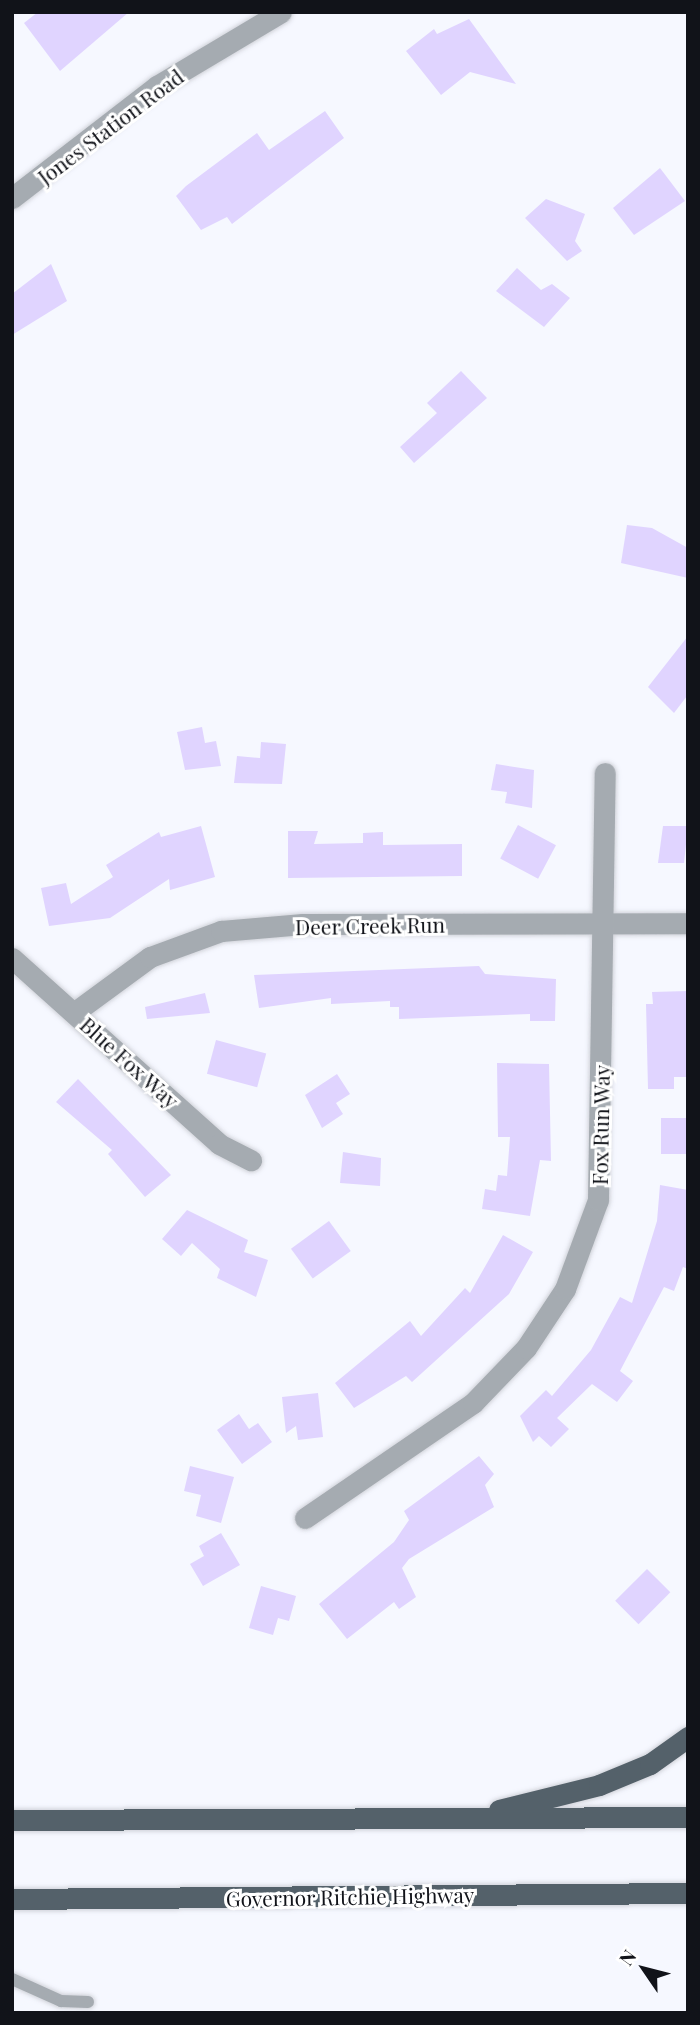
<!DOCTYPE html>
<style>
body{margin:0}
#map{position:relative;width:700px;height:2025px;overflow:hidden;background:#f6f8ff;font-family:"Playfair Display",serif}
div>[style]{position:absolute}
.building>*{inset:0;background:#e0d4ff;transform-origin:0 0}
.roads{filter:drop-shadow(0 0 2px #d1d3da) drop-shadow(0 0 2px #d1d3da)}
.service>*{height:12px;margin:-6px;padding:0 6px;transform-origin:6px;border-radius:6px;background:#a5abb1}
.minor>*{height:21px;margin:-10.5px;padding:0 10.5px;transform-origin:10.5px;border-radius:10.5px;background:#a5abb1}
.trunk>*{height:21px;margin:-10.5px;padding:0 10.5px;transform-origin:10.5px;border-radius:10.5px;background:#54616a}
span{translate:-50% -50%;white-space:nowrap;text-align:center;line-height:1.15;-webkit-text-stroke:6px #fff;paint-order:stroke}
.street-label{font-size:21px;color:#111319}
.frame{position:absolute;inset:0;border:14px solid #111319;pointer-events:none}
.north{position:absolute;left:609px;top:1934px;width:70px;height:70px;-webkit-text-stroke:5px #fff;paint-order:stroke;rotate:305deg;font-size:19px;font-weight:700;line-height:28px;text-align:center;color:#111319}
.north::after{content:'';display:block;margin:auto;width:24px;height:32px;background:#111319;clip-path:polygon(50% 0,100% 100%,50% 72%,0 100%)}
</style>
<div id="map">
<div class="building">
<div style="clip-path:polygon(38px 12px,129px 12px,60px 71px,24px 23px)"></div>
<div style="clip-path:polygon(469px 19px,516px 84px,470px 72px,441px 95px,406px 51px,434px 29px,437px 34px)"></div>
<div style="clip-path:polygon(325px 111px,344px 138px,232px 224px,227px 217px,201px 230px,176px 196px,186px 186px,257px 133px,269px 150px)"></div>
<div style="clip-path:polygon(660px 168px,685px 201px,634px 235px,613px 208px)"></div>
<div style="clip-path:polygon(546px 199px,585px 214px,575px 241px,582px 251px,567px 261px,525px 218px)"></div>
<div style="clip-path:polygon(51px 264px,67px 301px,12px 335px,12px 294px)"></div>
<div style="clip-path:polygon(517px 268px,541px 290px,552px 284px,570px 298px,544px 327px,496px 291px)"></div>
<div style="clip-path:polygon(461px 371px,487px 398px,414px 463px,400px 447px,437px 413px,427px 403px)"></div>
<div style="clip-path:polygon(627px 525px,652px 528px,688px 548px,688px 578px,621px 563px)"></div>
<div style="clip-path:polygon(688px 636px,687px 696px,674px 713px,648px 687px)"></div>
<div style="clip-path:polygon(202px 727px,205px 743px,216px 741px,221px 766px,185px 770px,177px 732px)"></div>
<div style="clip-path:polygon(261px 742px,286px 744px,282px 784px,234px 783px,237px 756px,260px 758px)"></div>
<div style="clip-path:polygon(496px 764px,534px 770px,532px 808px,505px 803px,507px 792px,491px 790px)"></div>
<div style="left:518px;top:825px;width:43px;height:38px;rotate:28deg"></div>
<div style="clip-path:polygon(201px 826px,215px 877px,170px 890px,169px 879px,110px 918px,49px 926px,41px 888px,66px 883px,71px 904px,113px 877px,106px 865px,159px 832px,161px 837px)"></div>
<div style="clip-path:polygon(663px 826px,688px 826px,684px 863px,658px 863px)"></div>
<div style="clip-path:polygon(288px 831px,318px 831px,314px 844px,363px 843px,363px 833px,383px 832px,383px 845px,462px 844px,462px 876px,288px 878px)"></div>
<div style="clip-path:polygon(479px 966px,485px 974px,556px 979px,555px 1021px,530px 1021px,530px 1014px,399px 1019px,399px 1007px,390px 1007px,390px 1001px,331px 1004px,331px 998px,259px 1008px,254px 975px)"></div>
<div style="clip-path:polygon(688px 991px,688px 1077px,674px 1077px,674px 1089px,648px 1089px,646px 1004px,653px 1004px,652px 992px)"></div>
<div style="clip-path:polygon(205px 993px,210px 1013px,147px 1019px,145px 1007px)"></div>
<div style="left:216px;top:1040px;width:52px;height:35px;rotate:15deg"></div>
<div style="clip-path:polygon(497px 1063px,549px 1064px,551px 1161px,540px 1160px,530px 1216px,482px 1209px,485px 1189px,496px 1191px,498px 1175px,507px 1176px,510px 1137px,498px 1137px)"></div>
<div style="clip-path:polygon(337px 1074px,350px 1094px,336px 1103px,343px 1114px,322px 1128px,305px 1095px)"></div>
<div style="clip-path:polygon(78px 1079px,171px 1175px,145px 1197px,108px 1154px,112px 1150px,56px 1102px)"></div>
<div style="left:661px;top:1118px;width:27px;height:36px"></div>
<div style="clip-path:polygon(343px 1152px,381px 1158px,380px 1186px,340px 1183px)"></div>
<div style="clip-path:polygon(660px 1185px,688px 1190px,688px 1269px,683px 1267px,674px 1291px,664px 1287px,620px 1371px,633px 1381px,617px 1402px,592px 1384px,557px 1418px,569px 1429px,551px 1447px,539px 1436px,533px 1442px,520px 1416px,546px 1390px,552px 1396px,591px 1350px,620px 1297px,632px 1303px,657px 1221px)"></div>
<div style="clip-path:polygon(187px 1210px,248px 1240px,244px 1252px,268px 1260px,256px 1297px,217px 1278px,220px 1269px,192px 1243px,181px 1256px,162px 1239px)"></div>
<div style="left:329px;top:1221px;width:37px;height:47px;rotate:54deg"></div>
<div style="clip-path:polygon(503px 1235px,533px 1252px,509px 1294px,412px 1382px,406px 1376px,354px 1408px,335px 1383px,410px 1321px,421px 1336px,465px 1288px,470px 1293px)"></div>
<div style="clip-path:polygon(318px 1393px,323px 1437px,298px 1440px,296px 1426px,286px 1433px,282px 1397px)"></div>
<div style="clip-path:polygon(239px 1414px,249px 1429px,258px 1423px,272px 1442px,242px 1464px,217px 1430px)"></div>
<div style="clip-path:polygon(479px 1456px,494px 1474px,485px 1485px,494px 1507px,409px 1559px,402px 1568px,416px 1597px,399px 1609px,394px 1602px,347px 1639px,319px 1604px,394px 1542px,409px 1520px,404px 1511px)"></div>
<div style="clip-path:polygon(190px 1466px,234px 1477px,221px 1523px,196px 1516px,201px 1495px,184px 1491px)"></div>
<div style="clip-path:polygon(221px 1533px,240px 1565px,203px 1586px,190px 1564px,204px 1556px,199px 1546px)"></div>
<div style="left:647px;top:1569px;width:33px;height:45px;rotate:45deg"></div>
<div style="clip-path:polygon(261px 1586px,296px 1596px,289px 1621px,278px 1618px,273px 1635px,249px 1628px)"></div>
</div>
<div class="roads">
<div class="service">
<div style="left:12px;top:1979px;width:54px;rotate:24.2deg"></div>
<div style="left:61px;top:2001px;width:27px;rotate:2deg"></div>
</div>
<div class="minor">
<div style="left:12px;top:198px;width:183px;rotate:-37.7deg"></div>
<div style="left:157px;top:86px;width:144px;rotate:-30.8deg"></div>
<div style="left:12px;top:958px;width:278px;rotate:41.9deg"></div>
<div style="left:219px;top:1144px;width:36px;rotate:27deg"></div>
<div style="left:75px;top:1012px;width:93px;rotate:-36.3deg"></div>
<div style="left:150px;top:957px;width:76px;rotate:-20.1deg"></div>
<div style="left:221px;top:931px;width:82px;rotate:-4.9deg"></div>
<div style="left:303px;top:924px;width:385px;rotate:-0.1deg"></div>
<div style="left:305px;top:1518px;width:204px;rotate:-34.4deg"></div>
<div style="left:473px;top:1403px;width:76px;rotate:-46.1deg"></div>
<div style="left:526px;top:1348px;width:71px;rotate:-56.5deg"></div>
<div style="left:565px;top:1289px;width:95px;rotate:-69.7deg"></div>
<div style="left:598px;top:1200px;width:427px;rotate:-89.1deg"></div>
</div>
<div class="trunk">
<div style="left:499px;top:1810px;width:103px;rotate:-14deg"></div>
<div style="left:599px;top:1785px;width:55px;rotate:-22.4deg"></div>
<div style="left:650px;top:1764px;width:47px;rotate:-35.4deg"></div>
<div style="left:12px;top:1820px;width:676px;rotate:-0.25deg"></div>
<div style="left:12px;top:1899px;width:676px;rotate:-0.51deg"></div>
</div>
</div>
<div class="street-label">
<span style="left:110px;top:126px;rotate:-37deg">Jones Station Road</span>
<span style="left:370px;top:925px;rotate:-1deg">Deer Creek Run</span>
<span style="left:130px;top:1062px;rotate:42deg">Blue Fox Way</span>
<span style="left:600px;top:1125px;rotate:-89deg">Fox Run Way</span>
<span style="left:350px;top:1896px;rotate:-1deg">Governor Ritchie Highway</span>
</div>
<div class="frame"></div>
<div class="north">N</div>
</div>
